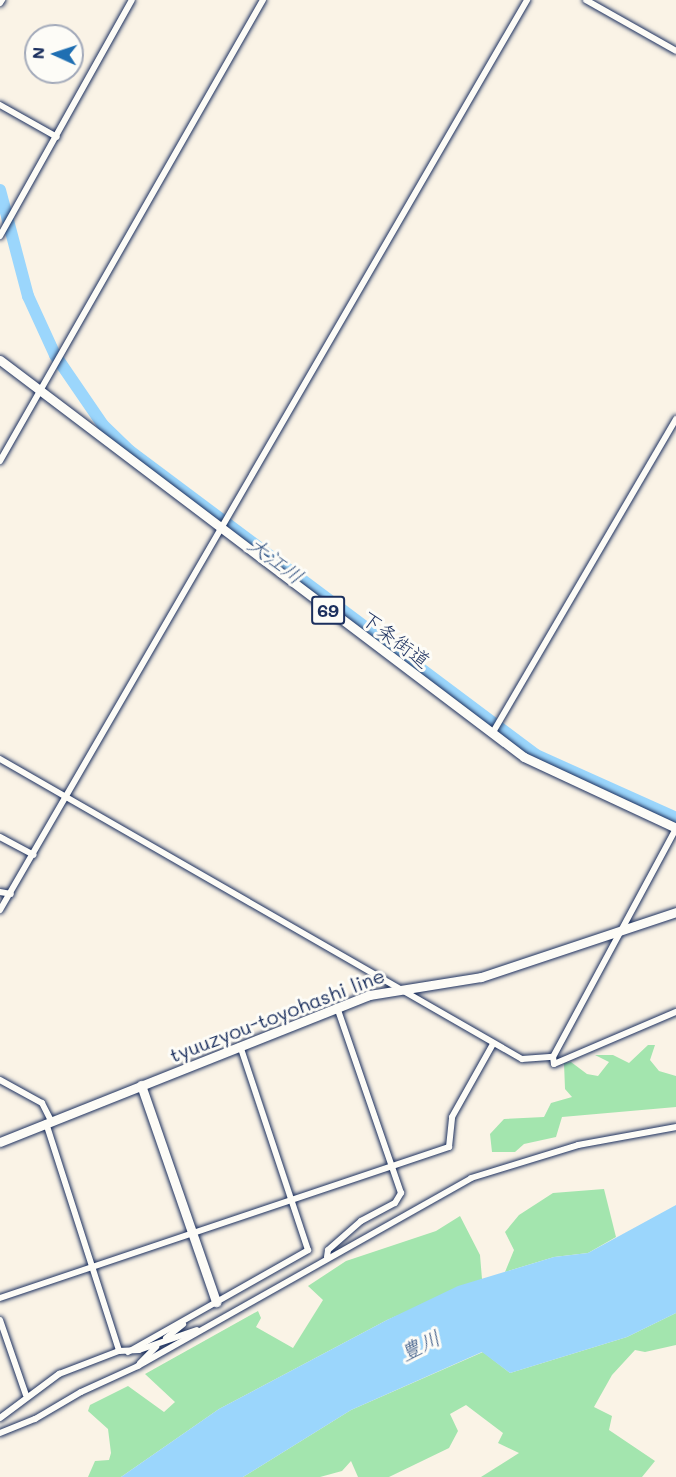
<!DOCTYPE html>
<meta charset="utf-8">
<style>
body{margin:0}
#map{position:relative;width:676px;height:1477px;overflow:hidden;background:#faf3e6;font-family:Mali,"Klee One",sans-serif}
div>[style]{position:absolute}
.green>*{inset:0;background:#a3e5ae}
.water>*{inset:0;background:#9bd6fc}
.river>*{height:12px;margin:-6px;padding:0 6px;transform-origin:6px;border-radius:6px;background:#9bd6fc}
.roads{filter:drop-shadow(0 0 2px #1b2f5e) drop-shadow(0 0 2px #1b2f5e)}
.street>*{height:6px;margin:-3px;padding:0 3px;transform-origin:3px;border-radius:3px;background:#fdfcf7}
.secondary>*{height:9px;margin:-4.5px;padding:0 4.5px;transform-origin:4.5px;border-radius:4.5px;background:#fdfcf7}
.primary>*{height:9px;margin:-4.5px;padding:0 4.5px;transform-origin:4.5px;border-radius:4.5px;background:#fdfcf7}
span{translate:-50% -50%;white-space:nowrap;text-align:center;line-height:1.15;-webkit-text-stroke:6px #fdfcf7;paint-order:stroke}
.shield-label span{padding:2px 4px;background:#fdfcf7;border:2px solid;border-radius:4px;-webkit-text-stroke-width:0}
.shield-label{font-size:18px;color:#1b2f5e;font-weight:700}
.street-label{font-size:20px;color:#1b2f5e}
.water-label{font-size:21px;color:#3b5986;font-style:italic}
.north{position:absolute;left:24px;top:24px;width:60px;height:60px;box-sizing:border-box;background:#fdfcf7;border:2px solid #a3aaba;border-radius:50%;rotate:273deg;font-size:16px;font-weight:700;line-height:24px;text-align:center;color:#1b2f5e}
.north::after{content:'';display:block;margin:auto;width:21px;height:27px;background:#1f6fb2;clip-path:polygon(50% 0,100% 100%,50% 72%,0 100%)}
</style>
<div id="map">
<div class="green">
<div style="clip-path:polygon(648px 1045px,655px 1045px,650px 1060px,659px 1071px,676px 1076px,676px 1107px,562px 1117px,556px 1137px,524px 1144px,515px 1152px,492px 1152px,490px 1134px,504px 1119px,544px 1117px,551px 1103px,572px 1097px,565px 1089px,564px 1063px,571px 1062px,587px 1074px,598px 1076px,609px 1062px,595px 1055px,613px 1055px,629px 1063px)"></div>
<div style="clip-path:polygon(604px 1189px,616px 1237px,588px 1253px,554px 1257px,505px 1272px,514px 1250px,505px 1232px,519px 1215px,553px 1193px)"></div>
<div style="clip-path:polygon(460px 1216px,480px 1255px,482px 1279px,387px 1320px,219px 1409px,121px 1477px,88px 1477px,95px 1461px,109px 1460px,111px 1453px,108px 1429px,88px 1411px,90px 1405px,128px 1386px,164px 1412px,175px 1402px,145px 1374px,258px 1311px,261px 1318px,256px 1327px,293px 1348px,323px 1300px,308px 1286px,346px 1261px,436px 1231px)"></div>
<div style="clip-path:polygon(676px 1313px,676px 1345px,645px 1352px,635px 1350px,612px 1375px,594px 1407px,612px 1416px,609px 1430px,655px 1461px,642px 1477px,481px 1477px,519px 1453px,498px 1443px,503px 1433px,466px 1405px,450px 1414px,458px 1431px,449px 1448px,389px 1477px,358px 1477px,351px 1461px,342px 1471px,320px 1477px,243px 1477px,351px 1410px,483px 1352px,510px 1373px,627px 1337px)"></div>
</div>
<div class="water">
<div style="clip-path:polygon(676px 1205px,676px 1313px,627px 1337px,510px 1373px,482px 1352px,351px 1410px,243px 1477px,121px 1477px,219px 1409px,387px 1320px,458px 1286px,554px 1257px,588px 1253px)"></div>
</div>
<div class="river">
<div style="left:0;top:190px;width:110px;rotate:75.2deg"></div>
<div style="left:28px;top:296px;width:65px;rotate:65.4deg"></div>
<div style="left:55px;top:355px;width:85px;rotate:55.6deg"></div>
<div style="left:103px;top:425px;width:37px;rotate:44deg"></div>
<div style="left:130px;top:451px;width:507px;rotate:36.82deg"></div>
<div style="left:536px;top:755px;width:154px;rotate:24.2deg"></div>
</div>
<div class="roads">
<div class="street">
<div style="left:586px;top:0;width:103px;rotate:29.5deg"></div>
<div style="left:0;top:3px;width:4px;rotate:-56deg"></div>
<div style="left:0;top:105px;width:65px;rotate:29.3deg"></div>
<div style="left:0;top:236px;width:270px;rotate:-60.8deg"></div>
<div style="left:0;top:461px;width:531px;rotate:-60.3deg"></div>
<div style="left:492px;top:734px;width:365px;rotate:-59.7deg"></div>
<div style="left:0;top:759px;width:602px;rotate:29.89deg"></div>
<div style="left:522px;top:1059px;width:31px;rotate:-4deg"></div>
<div style="left:553px;top:1057px;width:259px;rotate:-61.7deg"></div>
<div style="left:0;top:837px;width:38px;rotate:28deg"></div>
<div style="left:0;top:892px;width:11px;rotate:10deg"></div>
<div style="left:0;top:910px;width:1052px;rotate:-59.92deg"></div>
<div style="left:553px;top:1057px;width:7px;rotate:82deg"></div>
<div style="left:554px;top:1064px;width:133px;rotate:-23.1deg"></div>
<div style="left:0;top:1080px;width:48px;rotate:28.7deg"></div>
<div style="left:42px;top:1103px;width:20px;rotate:63deg"></div>
<div style="left:46px;top:1123px;width:239px;rotate:72.2deg"></div>
<div style="left:119px;top:1351px;width:20px;rotate:-3deg"></div>
<div style="left:139px;top:1350px;width:61px;rotate:-19deg"></div>
<div style="left:327px;top:1257px;width:7px;rotate:-82deg"></div>
<div style="left:328px;top:1250px;width:44px;rotate:-41.3deg"></div>
<div style="left:361px;top:1221px;width:38px;rotate:-28deg"></div>
<div style="left:395px;top:1203px;width:12px;rotate:-59deg"></div>
<div style="left:401px;top:1193px;width:197px;rotate:-109deg"></div>
<div style="left:0;top:1298px;width:474px;rotate:-18.6deg"></div>
<div style="left:449px;top:1147px;width:30px;rotate:-84deg"></div>
<div style="left:452px;top:1117px;width:84px;rotate:-60.7deg"></div>
<div style="left:0;top:1320px;width:79px;rotate:70.9deg"></div>
<div style="left:166px;top:1338px;width:22px;rotate:-39deg"></div>
<div style="left:128px;top:1352px;width:207px;rotate:-29.5deg"></div>
<div style="left:308px;top:1250px;width:215px;rotate:-108.4deg"></div>
<div style="left:140px;top:1363px;width:23px;rotate:-45deg"></div>
<div style="left:0;top:1418px;width:74px;rotate:-36.7deg"></div>
<div style="left:59px;top:1374px;width:64px;rotate:-21deg"></div>
<div style="left:0;top:1433px;width:38px;rotate:-22deg"></div>
<div style="left:35px;top:1419px;width:53px;rotate:-30.4deg"></div>
<div style="left:81px;top:1392px;width:63px;rotate:-24.5deg"></div>
<div style="left:138px;top:1366px;width:382px;rotate:-29.4deg"></div>
<div style="left:471px;top:1178px;width:112px;rotate:-17.1deg"></div>
<div style="left:578px;top:1145px;width:100px;rotate:-10.4deg"></div>
</div>
<div class="secondary">
<div style="left:141px;top:1085px;width:230px;rotate:70.9deg"></div>
<div style="left:0;top:1142px;width:397px;rotate:-21.7deg"></div>
<div style="left:369px;top:995px;width:113px;rotate:-9.1deg"></div>
<div style="left:481px;top:977px;width:206px;rotate:-18.4deg"></div>
</div>
<div class="primary">
<div style="left:0;top:360px;width:657px;rotate:37.15deg"></div>
<div style="left:524px;top:757px;width:168px;rotate:25deg"></div>
</div>
</div>
<div class="shield-label">
<span style="left:328px;top:610px">69</span>
</div>
<div class="street-label">
<span style="left:396px;top:639px;rotate:37deg">下条街道</span>
<span style="left:277px;top:1015px;rotate:-21deg">tyuuzyou-toyohashi line</span>
</div>
<div class="water-label">
<span style="left:276px;top:560px;rotate:37deg">大江川</span>
<span style="left:420px;top:1345px;rotate:-26deg">豊川</span>
</div>
<div class="north">N</div>
</div>
